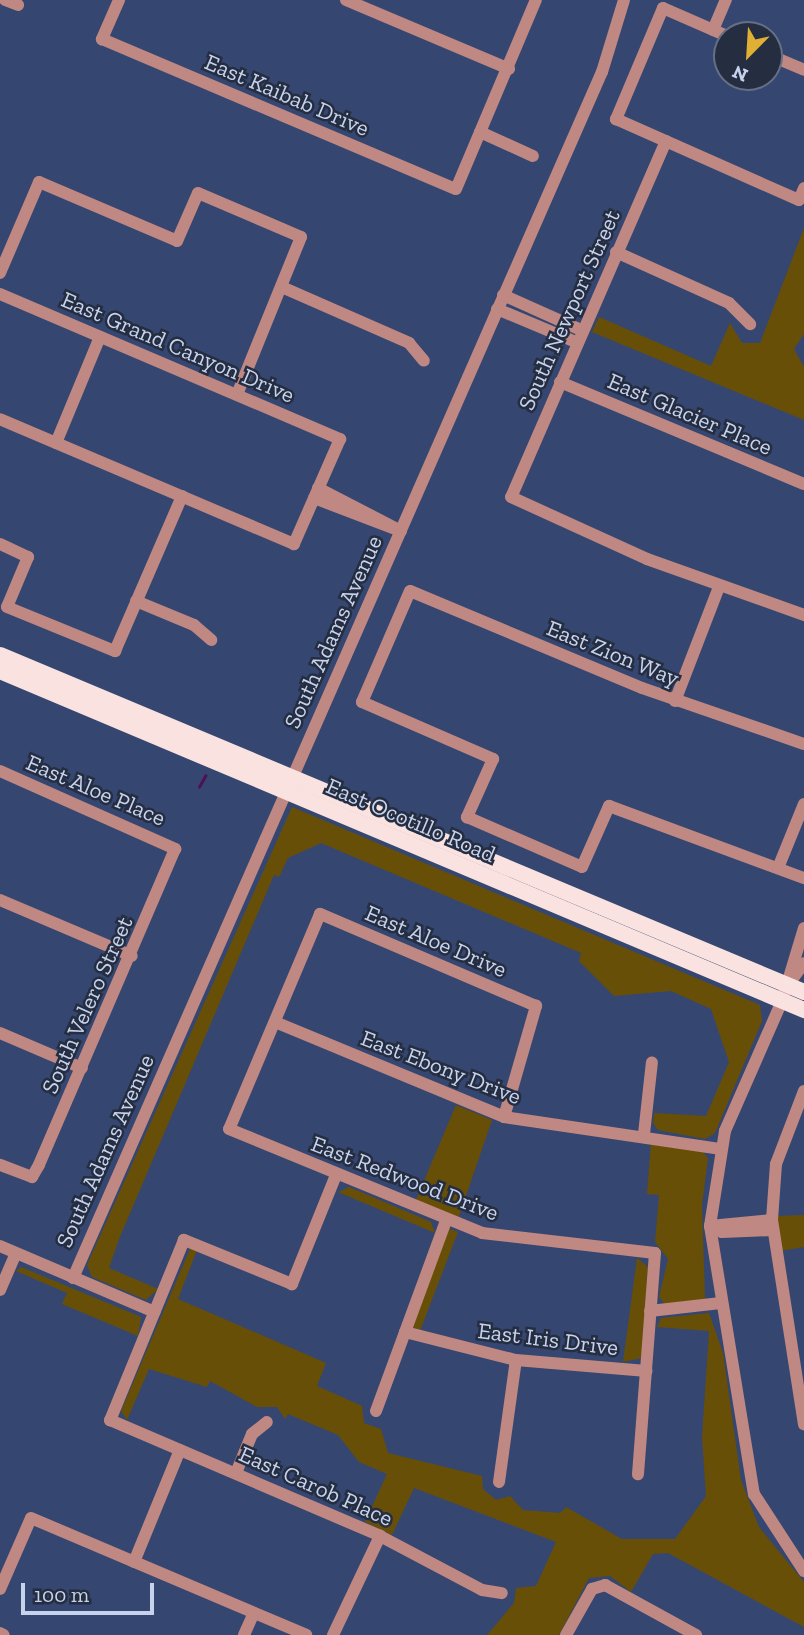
<!DOCTYPE html>
<style>
body{margin:0}
#map{position:relative;width:804px;height:1635px;overflow:hidden;background:#354670;font-family:"Zilla Slab",serif}
div>[style]{position:absolute}
.green>*{inset:0;background:#684f08;transform-origin:0 0}
.stream>*{height:2.5px;margin:-1.25px;padding:0 1.25px;transform-origin:1.25px;border-radius:1.25px;background:#4f1151}
.minor>*{height:12px;margin:-6px;padding:0 6px;transform-origin:6px;border-radius:6px;background:#bf8882}
.major>*{height:16px;margin:-8px;padding:0 8px;transform-origin:8px;border-radius:8px;background:#f9e2df}
span{translate:-50% -50%;white-space:nowrap;text-align:center;line-height:1.15;-webkit-text-stroke:5px #252d41;paint-order:stroke}
.street-label{font-size:23px;color:#c7d3ec}
.north{position:absolute;left:713px;top:21px;width:70px;height:70px;box-sizing:border-box;background:#252d41;border:2px solid #666f85;border-radius:50%;rotate:204deg;font-size:19px;font-weight:700;line-height:28px;text-align:center;color:#c7d3ec}
.north::after{content:'';display:block;margin:auto;width:24px;height:32px;background:#e0b034;clip-path:polygon(50% 0,100% 100%,50% 72%,0 100%)}
.scale{position:absolute;left:21px;top:1583px;width:133px;height:32px;box-sizing:border-box;border:4px solid #c7d3ec;border-top:0;padding-left:9px;font-size:21px;line-height:24px;white-space:nowrap;color:#c7d3ec;-webkit-text-stroke:5px #252d41;paint-order:stroke}
</style>
<div id="map">
<div class="green">
<div style="clip-path:polygon(804px 228px,804px 334px,794px 349px,804px 367px,804px 420px,592px 332px,599px 317px,711px 366px,730px 323px,742px 343px,760px 343px)"></div>
<div style="clip-path:polygon(292px 807px,760px 1005px,762px 1021px,715px 1133px,705px 1139px,658px 1130px,653px 1123px,654px 1113px,706px 1116px,729px 1062px,711px 1009px,671px 991px,614px 996px,579px 961px,581px 953px,321px 843px,288px 858px,279px 877px,274px 875px,119px 1239px,109px 1268px,158px 1289px,146px 1300px,92px 1277px,87px 1265px)"></div>
<div style="clip-path:polygon(456px 1105px,492px 1120px,458px 1219px,415px 1202px)"></div>
<div style="clip-path:polygon(651px 1142px,702px 1151px,708px 1158px,702px 1205px,705px 1299px,665px 1304px,659px 1297px,668px 1259px,655px 1242px,659px 1195px,647px 1194px)"></div>
<div style="clip-path:polygon(349px 1187px,431px 1222px,435px 1233px,338px 1192px)"></div>
<div style="clip-path:polygon(804px 1215px,804px 1247px,780px 1251px,776px 1216px)"></div>
<div style="left:458px;top:1232px;width:105px;height:10px;rotate:111deg"></div>
<div style="clip-path:polygon(190px 1249px,197px 1250px,178px 1299px,326px 1363px,317px 1386px,362px 1406px,364px 1423px,381px 1429px,388px 1453px,482px 1476px,483px 1489px,496px 1500px,510px 1496px,523px 1510px,560px 1513px,566px 1507px,622px 1539px,675px 1539px,706px 1496px,702px 1437px,709px 1331px,657px 1327px,661px 1318px,709px 1313px,723px 1353px,741px 1480px,759px 1527px,804px 1582px,804px 1627px,668px 1553px,653px 1554px,631px 1592px,610px 1576px,589px 1578px,559px 1635px,487px 1635px,514px 1603px,516px 1588px,536px 1586px,556px 1542px,414px 1488px,392px 1535px,365px 1522px,387px 1474px,359px 1462px,338px 1435px,288px 1414px,285px 1419px,277px 1407px,257px 1407px,210px 1381px,207px 1387px,149px 1369px,127px 1420px,121px 1411px)"></div>
<div style="clip-path:polygon(637px 1258px,648px 1267px,642px 1358px,623px 1362px)"></div>
<div style="clip-path:polygon(21px 1267px,141px 1317px,138px 1336px,62px 1304px,67px 1293px,16px 1271px)"></div>
</div>
<div class="stream">
<div style="left:199px;top:787px;width:13px;rotate:-61deg"></div>
</div>
<div class="minor">
<div style="left:5px;top:0;width:14px;rotate:21deg"></div>
<div style="left:119px;top:0;width:43px;rotate:113.6deg"></div>
<div style="left:102px;top:39px;width:384px;rotate:23deg"></div>
<div style="left:456px;top:189px;width:205px;rotate:-67.1deg"></div>
<div style="left:346px;top:0;width:177px;rotate:22.9deg"></div>
<div style="left:713px;top:30px;width:33px;rotate:-67deg"></div>
<div style="left:727px;top:36px;width:70px;rotate:-156.4deg"></div>
<div style="left:663px;top:8px;width:121px;rotate:112.9deg"></div>
<div style="left:616px;top:119px;width:200px;rotate:23.9deg"></div>
<div style="left:799px;top:200px;width:13px;rotate:-67deg"></div>
<div style="left:769px;top:55px;width:38px;rotate:23deg"></div>
<div style="left:480px;top:132px;width:58px;rotate:24.4deg"></div>
<div style="left:666px;top:141px;width:388px;rotate:113.5deg"></div>
<div style="left:511px;top:497px;width:149px;rotate:24.5deg"></div>
<div style="left:647px;top:559px;width:167px;rotate:19.6deg"></div>
<div style="left:616px;top:252px;width:124px;rotate:24.3deg"></div>
<div style="left:729px;top:303px;width:30px;rotate:45deg"></div>
<div style="left:0;top:273px;width:99px;rotate:-66.8deg"></div>
<div style="left:39px;top:182px;width:150px;rotate:23.1deg"></div>
<div style="left:177px;top:241px;width:52px;rotate:-66.4deg"></div>
<div style="left:198px;top:193px;width:112px;rotate:23.1deg"></div>
<div style="left:301px;top:237px;width:170px;rotate:112.1deg"></div>
<div style="left:284px;top:288px;width:137px;rotate:23.7deg"></div>
<div style="left:409px;top:343px;width:23px;rotate:50deg"></div>
<div style="left:0;top:294px;width:370px;rotate:23.1deg"></div>
<div style="left:340px;top:439px;width:115px;rotate:113.7deg"></div>
<div style="left:294px;top:544px;width:319px;rotate:-157deg"></div>
<div style="left:503px;top:295px;width:85px;rotate:24.2deg"></div>
<div style="left:497px;top:309px;width:86px;rotate:22.7deg"></div>
<div style="left:560px;top:382px;width:264px;rotate:22.7deg"></div>
<div style="left:56px;top:443px;width:115px;rotate:-67.5deg"></div>
<div style="left:318px;top:488px;width:93px;rotate:27.4deg"></div>
<div style="left:314px;top:498px;width:93px;rotate:20.8deg"></div>
<div style="left:0;top:544px;width:31px;rotate:25deg"></div>
<div style="left:28px;top:557px;width:54px;rotate:112.8deg"></div>
<div style="left:7px;top:607px;width:117px;rotate:22.2deg"></div>
<div style="left:115px;top:651px;width:169px;rotate:-66.6deg"></div>
<div style="left:136px;top:601px;width:63px;rotate:22.5deg"></div>
<div style="left:194px;top:625px;width:23px;rotate:41deg"></div>
<div style="left:675px;top:701px;width:122px;rotate:-68.9deg"></div>
<div style="left:804px;top:744px;width:171px;rotate:-160.9deg"></div>
<div style="left:642px;top:688px;width:251px;rotate:-157.3deg"></div>
<div style="left:410px;top:591px;width:121px;rotate:113.4deg"></div>
<div style="left:362px;top:702px;width:143px;rotate:23.5deg"></div>
<div style="left:493px;top:759px;width:64px;rotate:114.1deg"></div>
<div style="left:467px;top:817px;width:125px;rotate:23.5deg"></div>
<div style="left:582px;top:867px;width:67px;rotate:-66.1deg"></div>
<div style="left:609px;top:806px;width:208px;rotate:20.3deg"></div>
<div style="left:0;top:771px;width:192px;rotate:24deg"></div>
<div style="left:175px;top:849px;width:344px;rotate:113.3deg"></div>
<div style="left:39px;top:1165px;width:14px;rotate:120deg"></div>
<div style="left:32px;top:1177px;width:34px;rotate:-159deg"></div>
<div style="left:778px;top:868px;width:69px;rotate:-67.9deg"></div>
<div style="left:0;top:900px;width:143px;rotate:23deg"></div>
<div style="left:804px;top:928px;width:76px;rotate:106.8deg"></div>
<div style="left:782px;top:1001px;width:142px;rotate:113.7deg"></div>
<div style="left:725px;top:1131px;width:96px;rotate:99deg"></div>
<div style="left:710px;top:1226px;width:272px;rotate:80.7deg"></div>
<div style="left:754px;top:1494px;width:92px;rotate:57deg"></div>
<div style="left:788px;top:985px;width:27px;rotate:-54deg"></div>
<div style="left:275px;top:1022px;width:248px;rotate:22.5deg"></div>
<div style="left:504px;top:1117px;width:218px;rotate:8.4deg"></div>
<div style="left:0;top:1033px;width:89px;rotate:23.1deg"></div>
<div style="left:804px;top:1091px;width:78px;rotate:111deg"></div>
<div style="left:776px;top:1164px;width:56px;rotate:94.1deg"></div>
<div style="left:772px;top:1220px;width:207px;rotate:81.1deg"></div>
<div style="left:504px;top:1117px;width:116px;rotate:-73.9deg"></div>
<div style="left:536px;top:1006px;width:235px;rotate:-156.9deg"></div>
<div style="left:320px;top:914px;width:233px;rotate:112.9deg"></div>
<div style="left:229px;top:1129px;width:274px;rotate:22.3deg"></div>
<div style="left:482px;top:1233px;width:174px;rotate:6.6deg"></div>
<div style="left:655px;top:1253px;width:222px;rotate:94.4deg"></div>
<div style="left:644px;top:1134px;width:72px;rotate:-83.7deg"></div>
<div style="left:336px;top:1175px;width:118px;rotate:112deg"></div>
<div style="left:292px;top:1284px;width:117px;rotate:-157.8deg"></div>
<div style="left:184px;top:1240px;width:195px;rotate:112.3deg"></div>
<div style="left:110px;top:1420px;width:294px;rotate:23.2deg"></div>
<div style="left:380px;top:1536px;width:115px;rotate:27.9deg"></div>
<div style="left:482px;top:1590px;width:20px;rotate:9deg"></div>
<div style="left:710px;top:1226px;width:13px;rotate:27deg"></div>
<div style="left:722px;top:1232px;width:50px;rotate:-2.3deg"></div>
<div style="left:710px;top:1226px;width:62px;rotate:-5.5deg"></div>
<div style="left:0;top:1246px;width:168px;rotate:23.1deg"></div>
<div style="left:73px;top:1278px;width:1317px;rotate:-66.32deg"></div>
<div style="left:602px;top:72px;width:75px;rotate:-73deg"></div>
<div style="left:0;top:1290px;width:40px;rotate:-66.6deg"></div>
<div style="left:650px;top:1311px;width:71px;rotate:-6.4deg"></div>
<div style="left:405px;top:1332px;width:114px;rotate:14.2deg"></div>
<div style="left:516px;top:1360px;width:131px;rotate:4.8deg"></div>
<div style="left:376px;top:1411px;width:202px;rotate:-69.8deg"></div>
<div style="left:236px;top:1473px;width:42px;rotate:-67.7deg"></div>
<div style="left:252px;top:1434px;width:19px;rotate:-39deg"></div>
<div style="left:499px;top:1482px;width:123px;rotate:-82.1deg"></div>
<div style="left:134px;top:1562px;width:121px;rotate:-67.7deg"></div>
<div style="left:0;top:1589px;width:77px;rotate:-66.4deg"></div>
<div style="left:31px;top:1518px;width:299px;rotate:23deg"></div>
<div style="left:0;top:1633px;width:4px;rotate:27deg"></div>
<div style="left:244px;top:1635px;width:24px;rotate:-66deg"></div>
<div style="left:333px;top:1635px;width:110px;rotate:-64.6deg"></div>
<div style="left:566px;top:1635px;width:53px;rotate:-60.5deg"></div>
<div style="left:592px;top:1589px;width:14px;rotate:-17deg"></div>
<div style="left:605px;top:1585px;width:104px;rotate:28.8deg"></div>
</div>
<div class="major">
<div style="left:0;top:655px;width:872px;rotate:22.74deg"></div>
<div style="left:0;top:671px;width:873px;rotate:22.86deg"></div>
</div>
<div class="street-label">
<span style="left:287px;top:95px;rotate:23deg">East Kaibab Drive</span>
<span style="left:569px;top:310px;rotate:-66deg">South Newport Street</span>
<span style="left:178px;top:347px;rotate:23deg">East Grand Canyon Drive</span>
<span style="left:690px;top:414px;rotate:23deg">East Glacier Place</span>
<span style="left:333px;top:632px;rotate:-66deg">South Adams Avenue</span>
<span style="left:613px;top:653px;rotate:22deg">East Zion Way</span>
<span style="left:96px;top:790px;rotate:23deg">East Aloe Place</span>
<span style="left:411px;top:820px;rotate:23deg">East Ocotillo Road</span>
<span style="left:436px;top:941px;rotate:23deg">East Aloe Drive</span>
<span style="left:87px;top:1005px;rotate:-66deg">South Velero Street</span>
<span style="left:441px;top:1067px;rotate:21deg">East Ebony Drive</span>
<span style="left:105px;top:1151px;rotate:-66deg">South Adams Avenue</span>
<span style="left:405px;top:1178px;rotate:21deg">East Redwood Drive</span>
<span style="left:548px;top:1339px;rotate:7deg">East Iris Drive</span>
<span style="left:316px;top:1486px;rotate:24deg">East Carob Place</span>
</div>
<div class="north">N</div>
<div class="scale">100 m</div>
</div>
